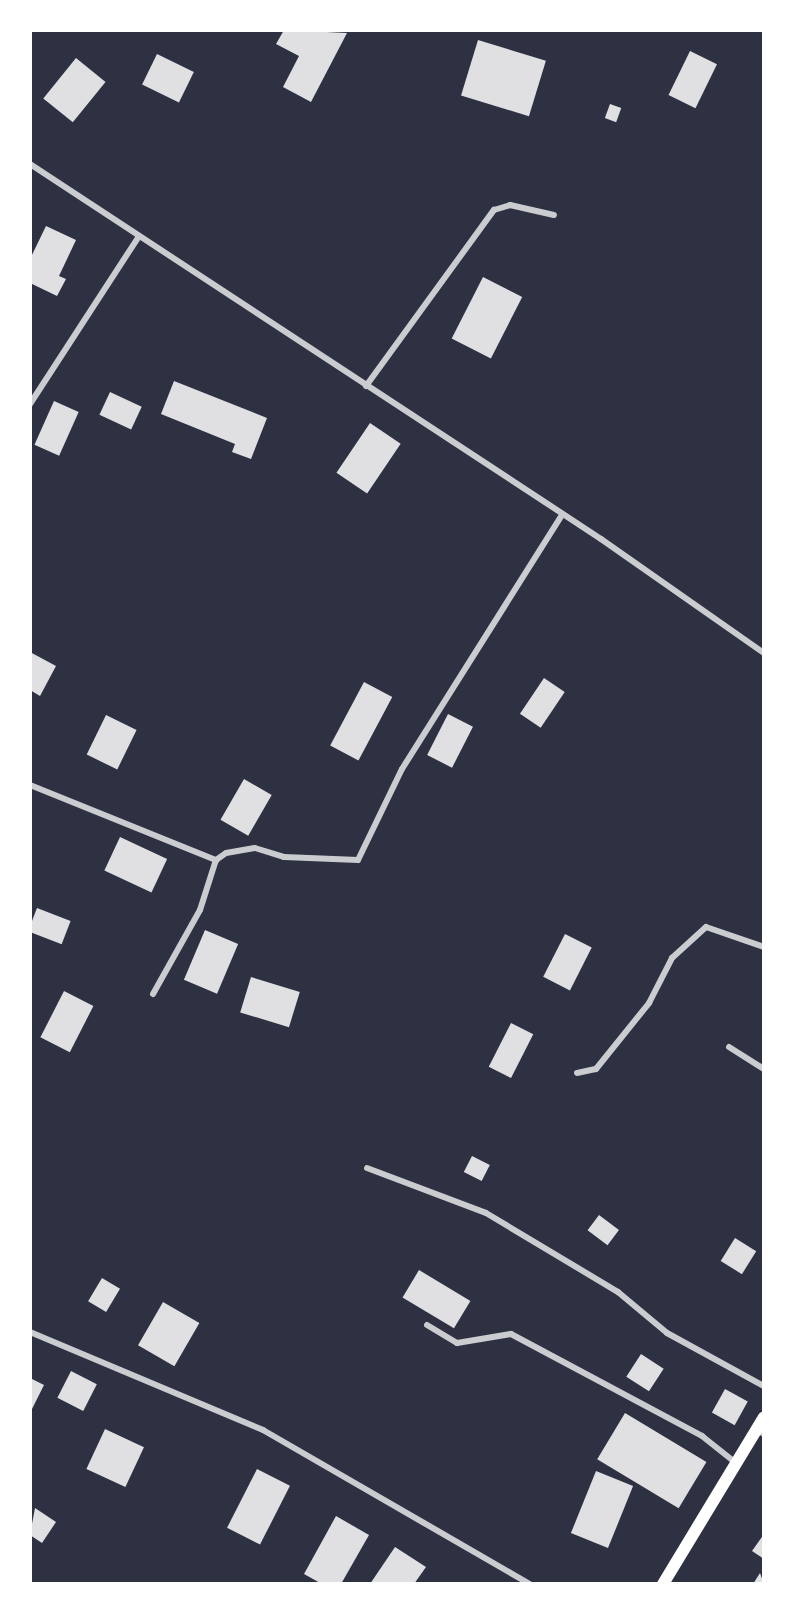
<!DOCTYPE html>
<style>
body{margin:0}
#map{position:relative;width:794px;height:1614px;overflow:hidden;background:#2d3142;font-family:"PT Sans Narrow",sans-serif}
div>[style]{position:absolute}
.building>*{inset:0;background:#e0e0e3;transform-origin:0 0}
.minor>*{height:6px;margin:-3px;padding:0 3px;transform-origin:3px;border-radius:3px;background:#caccd0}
.secondary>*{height:12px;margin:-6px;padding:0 6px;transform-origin:6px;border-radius:6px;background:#fff}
span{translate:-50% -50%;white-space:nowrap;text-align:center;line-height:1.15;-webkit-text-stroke:4.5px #fff;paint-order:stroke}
.frame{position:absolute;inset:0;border:32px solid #fff;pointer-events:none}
</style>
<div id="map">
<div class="building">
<div style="clip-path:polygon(284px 30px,347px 33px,311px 102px,283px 87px,299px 56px,276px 44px)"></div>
<div style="left:478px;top:40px;width:71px;height:58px;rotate:17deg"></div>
<div style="left:690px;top:51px;width:30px;height:49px;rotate:26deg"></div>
<div style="left:157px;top:54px;width:41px;height:34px;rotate:26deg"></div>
<div style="left:76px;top:58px;width:38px;height:52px;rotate:39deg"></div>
<div style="left:610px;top:104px;width:12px;height:15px;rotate:20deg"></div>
<div style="clip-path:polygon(46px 226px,76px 240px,59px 276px,66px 279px,57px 296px,30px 283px,30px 259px)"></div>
<div style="left:483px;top:277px;width:44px;height:69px;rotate:27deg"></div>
<div style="clip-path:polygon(174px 381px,267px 418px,251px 459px,232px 452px,235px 444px,161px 414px)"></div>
<div style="left:110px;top:392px;width:35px;height:25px;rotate:25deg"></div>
<div style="left:54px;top:401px;width:27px;height:48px;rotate:24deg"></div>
<div style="left:370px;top:423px;width:37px;height:60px;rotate:34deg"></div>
<div style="clip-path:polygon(30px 652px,56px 666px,40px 696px,30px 690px)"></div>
<div style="left:544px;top:678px;width:25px;height:43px;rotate:34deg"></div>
<div style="left:364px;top:682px;width:32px;height:72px;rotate:28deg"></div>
<div style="left:448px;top:714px;width:28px;height:46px;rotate:27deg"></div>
<div style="left:106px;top:715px;width:34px;height:44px;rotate:26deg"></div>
<div style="left:244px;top:779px;width:32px;height:47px;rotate:30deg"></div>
<div style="left:120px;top:837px;width:52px;height:37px;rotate:25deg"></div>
<div style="left:37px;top:908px;width:36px;height:25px;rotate:21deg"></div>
<div style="left:205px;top:930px;width:36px;height:54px;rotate:23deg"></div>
<div style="left:565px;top:934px;width:30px;height:48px;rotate:27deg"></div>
<div style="left:251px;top:977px;width:51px;height:37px;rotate:17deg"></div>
<div style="left:64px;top:991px;width:33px;height:52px;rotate:27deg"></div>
<div style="left:511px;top:1023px;width:25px;height:49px;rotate:27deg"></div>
<div style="left:472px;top:1156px;width:20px;height:18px;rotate:27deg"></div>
<div style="left:599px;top:1215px;width:25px;height:19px;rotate:37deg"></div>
<div style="left:735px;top:1238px;width:25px;height:27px;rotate:32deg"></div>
<div style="left:419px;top:1270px;width:60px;height:32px;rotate:31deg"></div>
<div style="left:102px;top:1278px;width:21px;height:27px;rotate:31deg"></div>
<div style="left:163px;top:1302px;width:42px;height:50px;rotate:30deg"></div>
<div style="left:641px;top:1354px;width:27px;height:27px;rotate:33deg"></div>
<div style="left:71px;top:1371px;width:29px;height:30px;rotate:27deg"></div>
<div style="clip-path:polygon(30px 1378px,44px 1385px,32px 1409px,30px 1408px)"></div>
<div style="left:725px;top:1389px;width:26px;height:27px;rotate:29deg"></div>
<div style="left:625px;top:1413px;width:95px;height:54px;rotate:31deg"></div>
<div style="left:105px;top:1429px;width:43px;height:44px;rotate:25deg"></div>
<div style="left:257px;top:1469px;width:37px;height:66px;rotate:27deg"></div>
<div style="left:596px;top:1471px;width:40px;height:67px;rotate:22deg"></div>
<div style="clip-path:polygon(35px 1508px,56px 1522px,42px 1543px,30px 1535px)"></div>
<div style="clip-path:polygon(336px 1516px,369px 1535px,341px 1584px,322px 1584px,304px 1574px)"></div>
<div style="clip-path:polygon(764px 1534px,764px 1559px,752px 1551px)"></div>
<div style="clip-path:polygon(395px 1547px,426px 1567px,414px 1584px,370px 1584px)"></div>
<div style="clip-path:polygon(760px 1573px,764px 1584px,753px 1584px)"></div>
</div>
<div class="minor">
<div style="left:30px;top:164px;width:683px;rotate:33.29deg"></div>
<div style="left:601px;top:539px;width:199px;rotate:35deg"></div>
<div style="left:366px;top:386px;width:218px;rotate:-54deg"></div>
<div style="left:494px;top:210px;width:17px;rotate:-17deg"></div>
<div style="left:510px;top:205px;width:45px;rotate:12.8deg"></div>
<div style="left:30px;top:404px;width:200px;rotate:-57deg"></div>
<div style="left:30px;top:785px;width:201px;rotate:22deg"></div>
<div style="left:153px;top:994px;width:96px;rotate:-60.8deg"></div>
<div style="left:200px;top:910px;width:52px;rotate:-72.3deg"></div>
<div style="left:216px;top:860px;width:12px;rotate:-35deg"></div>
<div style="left:226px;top:853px;width:29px;rotate:-10deg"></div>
<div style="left:255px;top:848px;width:30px;rotate:17deg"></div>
<div style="left:284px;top:857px;width:74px;rotate:2.3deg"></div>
<div style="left:358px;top:860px;width:101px;rotate:-64.2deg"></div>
<div style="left:402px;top:769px;width:300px;rotate:-57.8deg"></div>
<div style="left:729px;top:1047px;width:41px;rotate:32.2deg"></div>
<div style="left:577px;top:1073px;width:19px;rotate:-12deg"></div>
<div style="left:596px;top:1069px;width:85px;rotate:-51.2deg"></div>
<div style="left:649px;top:1003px;width:51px;rotate:-62.9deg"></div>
<div style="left:672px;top:958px;width:46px;rotate:-42.4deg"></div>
<div style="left:706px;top:927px;width:61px;rotate:19deg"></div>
<div style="left:367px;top:1168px;width:127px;rotate:20.7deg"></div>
<div style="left:486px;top:1213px;width:154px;rotate:30.9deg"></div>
<div style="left:618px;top:1292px;width:64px;rotate:39.9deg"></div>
<div style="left:667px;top:1333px;width:111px;rotate:28.7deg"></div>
<div style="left:427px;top:1325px;width:35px;rotate:31deg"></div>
<div style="left:457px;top:1343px;width:55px;rotate:-9.5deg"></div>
<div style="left:511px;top:1334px;width:217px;rotate:28.1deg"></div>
<div style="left:702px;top:1436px;width:43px;rotate:38.5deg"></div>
<div style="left:30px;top:1332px;width:253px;rotate:22.8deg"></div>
<div style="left:263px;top:1430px;width:308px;rotate:30deg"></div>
<div style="left:757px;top:1429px;width:9px;rotate:36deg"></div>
</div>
<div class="secondary">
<div style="left:663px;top:1584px;width:195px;rotate:-58.8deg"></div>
</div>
<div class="frame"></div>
</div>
